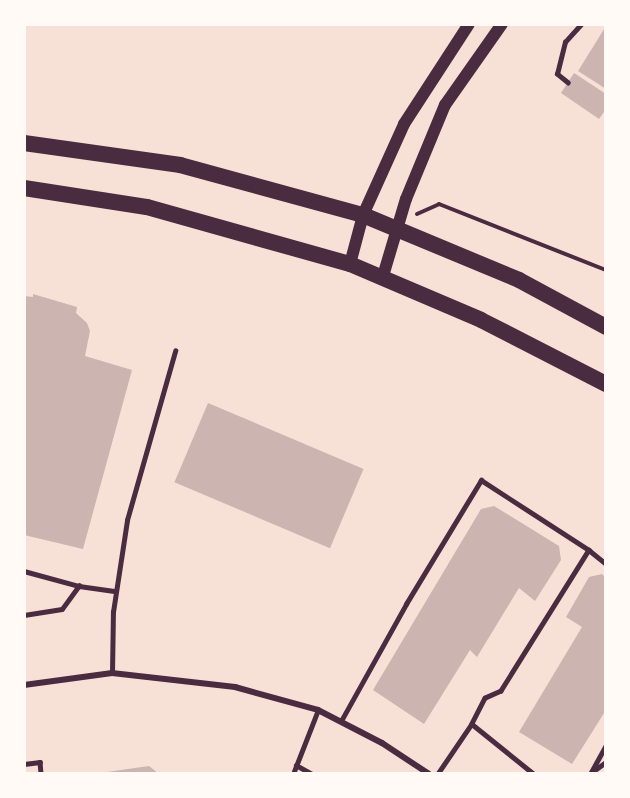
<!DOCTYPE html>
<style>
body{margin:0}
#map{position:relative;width:630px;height:798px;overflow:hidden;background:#f7e1d7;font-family:Roboto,sans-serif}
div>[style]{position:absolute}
.building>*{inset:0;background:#ccb4b1;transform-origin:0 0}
.path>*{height:4px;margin:-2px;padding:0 2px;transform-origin:2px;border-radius:2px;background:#4a2c40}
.service>*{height:4.5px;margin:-2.25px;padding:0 2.25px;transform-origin:2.25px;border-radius:2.25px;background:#4a2c40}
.minor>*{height:6px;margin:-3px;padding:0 3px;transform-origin:3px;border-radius:3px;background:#4a2c40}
.secondary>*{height:12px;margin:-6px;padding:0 6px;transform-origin:6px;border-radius:6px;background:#4a2c40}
.trunk>*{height:16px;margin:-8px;padding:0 8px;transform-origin:8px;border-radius:8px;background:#4a2c40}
span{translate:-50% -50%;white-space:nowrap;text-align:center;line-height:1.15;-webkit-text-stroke:6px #fffaf5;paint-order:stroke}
.frame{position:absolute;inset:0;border:26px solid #fffaf5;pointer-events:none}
</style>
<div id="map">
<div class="building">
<div style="clip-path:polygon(606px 26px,606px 89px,578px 71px)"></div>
<div style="clip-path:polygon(574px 73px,606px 94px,606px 109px,599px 119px,561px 93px)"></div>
<div style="clip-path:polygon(33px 294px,77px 307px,76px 313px,87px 323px,90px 331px,85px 356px,132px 370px,83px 549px,24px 535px,24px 296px,33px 297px)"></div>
<div style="left:208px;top:403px;width:169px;height:86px;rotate:23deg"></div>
<div style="clip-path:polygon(494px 506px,559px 546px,561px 560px,535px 601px,519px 588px,477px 657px,470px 650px,424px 724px,373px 690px,481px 509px)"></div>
<div style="clip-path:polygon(602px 574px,606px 578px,606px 710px,572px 764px,519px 732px,582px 627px,566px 617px,589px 577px)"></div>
<div style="clip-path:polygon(149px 766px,159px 774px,100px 774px,100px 773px)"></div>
</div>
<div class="path">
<div style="left:417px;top:214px;width:24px;rotate:-24deg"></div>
<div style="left:439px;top:204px;width:180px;rotate:21.6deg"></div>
</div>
<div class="service">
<div style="left:568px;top:83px;width:14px;rotate:-141deg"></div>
<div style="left:557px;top:74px;width:33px;rotate:-76deg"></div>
<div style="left:565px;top:42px;width:24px;rotate:-48deg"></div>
<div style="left:589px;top:550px;width:22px;rotate:39deg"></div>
<div style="left:24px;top:571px;width:57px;rotate:15.3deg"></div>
<div style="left:79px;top:586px;width:37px;rotate:8deg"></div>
<div style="left:24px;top:615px;width:38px;rotate:-9deg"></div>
<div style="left:62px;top:609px;width:29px;rotate:-54deg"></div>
<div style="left:112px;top:673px;width:61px;rotate:-89.1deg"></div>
<div style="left:113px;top:612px;width:93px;rotate:-81.3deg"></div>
<div style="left:127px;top:520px;width:176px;rotate:-74.1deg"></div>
<div style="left:341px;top:721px;width:134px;rotate:-60.9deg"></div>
<div style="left:406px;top:604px;width:145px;rotate:-58.8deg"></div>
<div style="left:481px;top:480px;width:129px;rotate:32.9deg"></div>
<div style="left:589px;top:550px;width:166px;rotate:122deg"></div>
<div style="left:501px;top:691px;width:17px;rotate:156deg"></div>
<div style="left:485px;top:698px;width:29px;rotate:117deg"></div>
<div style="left:472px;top:724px;width:60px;rotate:124.2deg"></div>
<div style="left:472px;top:724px;width:80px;rotate:38.9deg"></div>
<div style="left:24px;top:764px;width:16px;rotate:-7deg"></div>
<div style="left:40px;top:762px;width:12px;rotate:85deg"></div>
<div style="left:296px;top:765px;width:18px;rotate:29deg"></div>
<div style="left:592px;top:772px;width:17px;rotate:-36deg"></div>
<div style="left:293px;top:774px;width:69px;rotate:-68.7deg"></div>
<div style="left:590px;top:774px;width:33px;rotate:-61deg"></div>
</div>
<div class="minor">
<div style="left:24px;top:685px;width:89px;rotate:-7.8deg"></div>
<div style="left:112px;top:673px;width:124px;rotate:6.5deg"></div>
<div style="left:235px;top:687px;width:86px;rotate:15.5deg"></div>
<div style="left:318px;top:710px;width:72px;rotate:27.3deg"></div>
<div style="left:382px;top:743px;width:56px;rotate:33.4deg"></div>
</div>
<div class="secondary">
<div style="left:350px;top:264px;width:51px;rotate:-75.1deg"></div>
<div style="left:363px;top:215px;width:100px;rotate:-65.7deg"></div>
<div style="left:404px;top:124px;width:119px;rotate:-57deg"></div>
<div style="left:383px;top:276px;width:80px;rotate:-73.4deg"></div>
<div style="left:406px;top:199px;width:102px;rotate:-67.5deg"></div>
<div style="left:445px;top:105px;width:99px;rotate:-54.9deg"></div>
</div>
<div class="trunk">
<div style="left:24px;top:143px;width:158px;rotate:8deg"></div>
<div style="left:180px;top:165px;width:190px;rotate:15.3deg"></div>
<div style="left:363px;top:215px;width:169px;rotate:22.6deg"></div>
<div style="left:519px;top:280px;width:99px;rotate:28.4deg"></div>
<div style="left:24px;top:188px;width:124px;rotate:8.8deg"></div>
<div style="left:147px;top:207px;width:211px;rotate:15.7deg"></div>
<div style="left:350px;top:264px;width:142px;rotate:23.1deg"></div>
<div style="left:481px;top:320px;width:140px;rotate:27.1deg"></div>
</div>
<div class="frame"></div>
</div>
